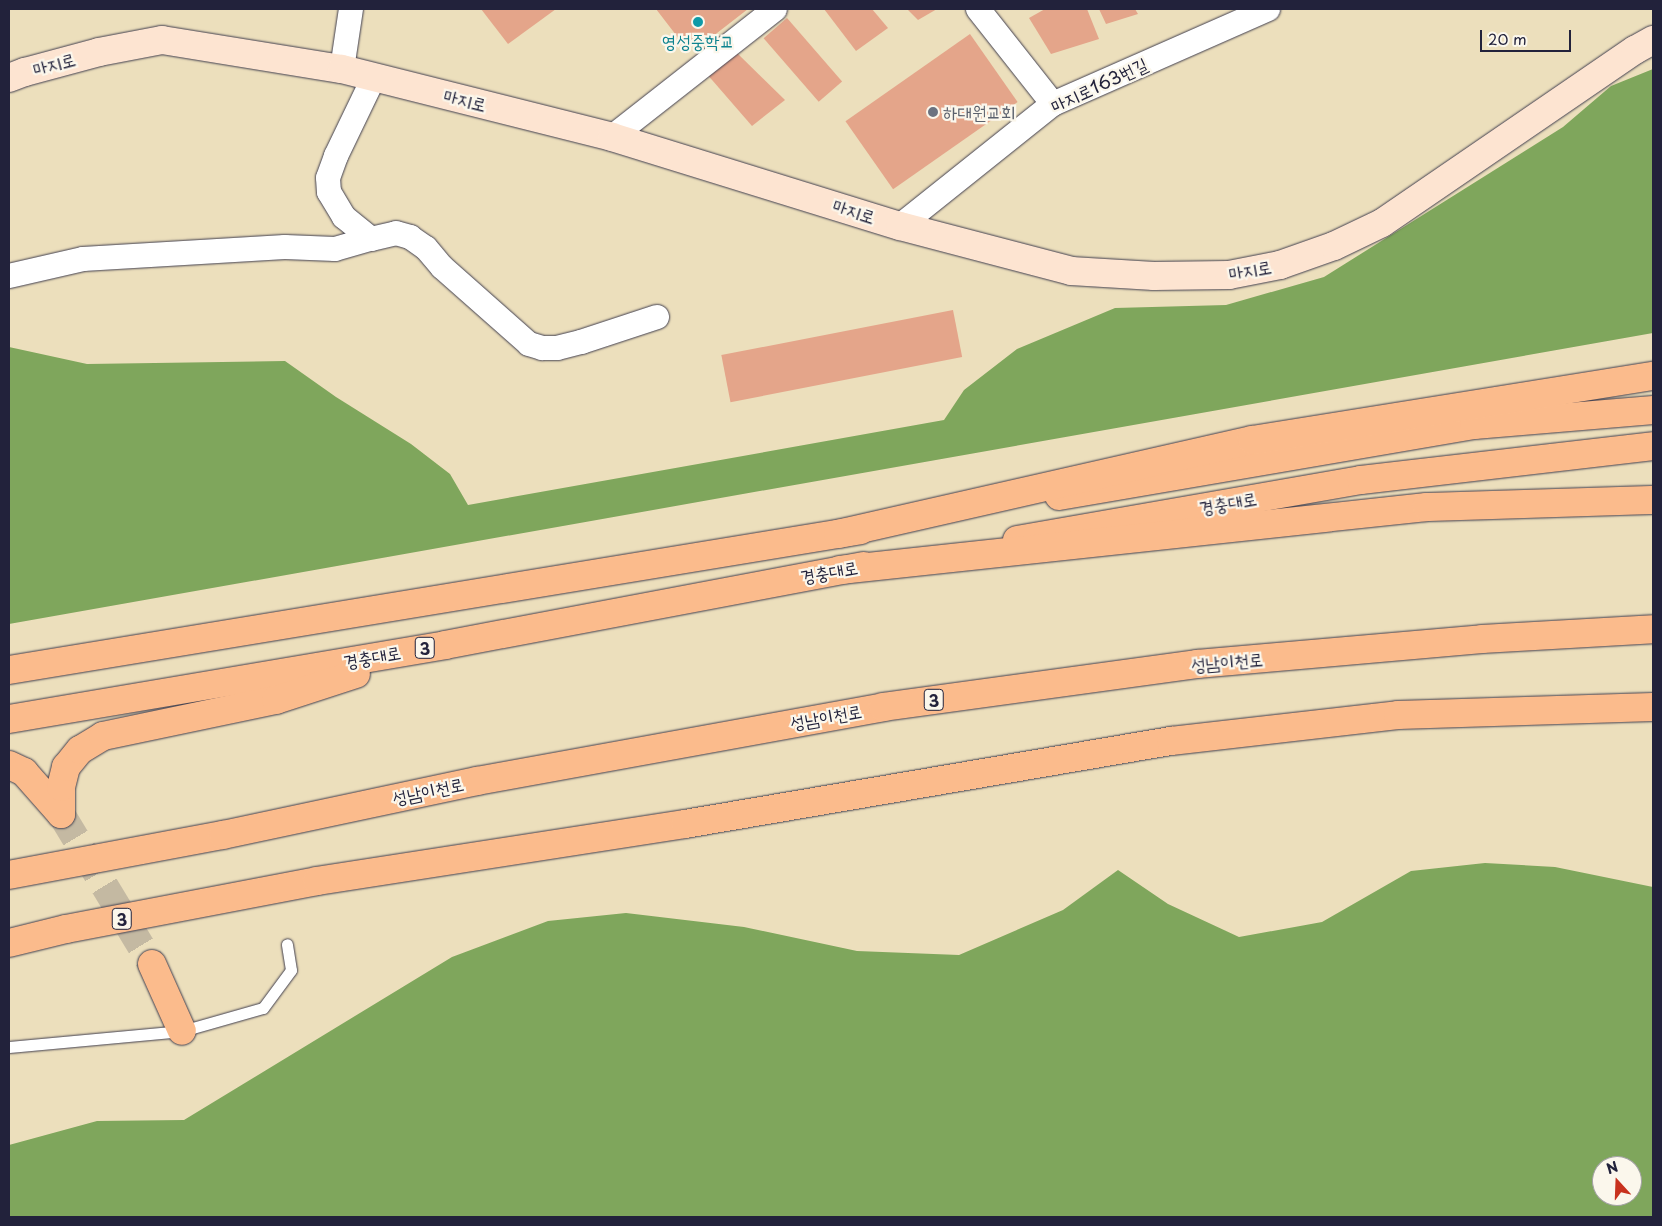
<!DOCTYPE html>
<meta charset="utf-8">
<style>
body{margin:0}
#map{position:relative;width:1662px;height:1226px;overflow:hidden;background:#ecdfbc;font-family:"Playpen Sans","Poor Story",sans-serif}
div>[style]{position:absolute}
.forest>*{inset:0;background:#7fa65c}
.building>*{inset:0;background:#e4a58a;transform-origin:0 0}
.primary-tunnel>*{height:28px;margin-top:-14px;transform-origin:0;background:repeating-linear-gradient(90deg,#c4b9a2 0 28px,transparent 0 42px)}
.roads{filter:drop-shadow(0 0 1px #403e4e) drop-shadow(0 0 1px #403e4e)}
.service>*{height:11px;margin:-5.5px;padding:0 5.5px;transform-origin:5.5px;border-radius:5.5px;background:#fff}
.minor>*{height:24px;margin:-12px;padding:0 12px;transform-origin:12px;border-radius:12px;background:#fff}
.secondary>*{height:28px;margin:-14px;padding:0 14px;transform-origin:14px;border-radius:14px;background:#fde4d1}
.primary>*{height:28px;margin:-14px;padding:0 14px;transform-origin:14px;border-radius:14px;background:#fbbb8c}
.trunk>*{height:28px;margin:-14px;padding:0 14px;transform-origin:14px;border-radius:14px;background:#fbbb8c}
.dots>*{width:14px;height:14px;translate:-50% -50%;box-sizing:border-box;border:2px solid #fbf7ec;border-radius:50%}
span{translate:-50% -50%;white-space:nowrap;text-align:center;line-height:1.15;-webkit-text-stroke:4.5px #fbf7ec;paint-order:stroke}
.shield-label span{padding:1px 4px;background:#fbf7ec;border:1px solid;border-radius:4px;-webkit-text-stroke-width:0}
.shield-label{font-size:16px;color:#22223b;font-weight:700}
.culture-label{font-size:18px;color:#0d838f}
.street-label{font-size:18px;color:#22223b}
.worship-label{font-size:18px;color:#5b616d}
.left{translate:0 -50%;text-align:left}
.frame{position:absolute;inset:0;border:10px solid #22223b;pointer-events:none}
.north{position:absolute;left:1592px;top:1156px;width:50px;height:50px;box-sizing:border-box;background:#fbf7ec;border:1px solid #a4a2a5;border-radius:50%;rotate:340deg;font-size:14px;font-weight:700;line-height:20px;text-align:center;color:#22223b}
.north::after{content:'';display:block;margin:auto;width:18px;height:22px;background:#c8321e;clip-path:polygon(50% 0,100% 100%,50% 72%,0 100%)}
.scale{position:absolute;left:1480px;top:30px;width:91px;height:22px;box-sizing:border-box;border:2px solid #22223b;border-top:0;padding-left:6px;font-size:15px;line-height:18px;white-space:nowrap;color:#22223b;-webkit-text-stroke:4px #fbf7ec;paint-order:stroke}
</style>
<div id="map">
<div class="forest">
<div style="clip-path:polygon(1653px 69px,1653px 333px,9px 624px,9px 347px,87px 364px,285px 361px,336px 397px,411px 444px,450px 474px,468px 505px,944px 420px,964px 390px,1017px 349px,1115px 308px,1226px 305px,1324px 277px,1563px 127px,1611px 86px)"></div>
<div style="clip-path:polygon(evenodd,1485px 863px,1555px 867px,1653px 887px,1653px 1217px,9px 1217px,9px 1145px,97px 1121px,184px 1120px,452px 957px,548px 921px,626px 913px,744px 927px,857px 951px,959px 955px,1063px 910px,1118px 870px,1168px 904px,1239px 937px,1322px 922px,1411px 871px,1485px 863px,1602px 1166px,1632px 1166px,1632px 1196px,1602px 1196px,1602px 1166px)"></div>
</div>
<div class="building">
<div style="clip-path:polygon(481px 9px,556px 9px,508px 44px)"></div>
<div style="clip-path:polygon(656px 9px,748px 9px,708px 40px,701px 36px,686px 48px)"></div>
<div style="clip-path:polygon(824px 9px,872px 9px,888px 28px,856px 51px)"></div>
<div style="clip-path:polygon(907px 9px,937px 9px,918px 20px)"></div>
<div style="clip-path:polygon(1045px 9px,1087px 9px,1099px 39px,1051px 54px,1029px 18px)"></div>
<div style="clip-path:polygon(1099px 9px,1135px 9px,1138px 14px,1106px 24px)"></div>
<div style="left:787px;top:18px;width:84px;height:31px;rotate:49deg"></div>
<div style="left:970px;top:34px;width:83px;height:152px;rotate:55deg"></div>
<div style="clip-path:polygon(736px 52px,785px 100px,752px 126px,706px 73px)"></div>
<div style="left:953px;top:310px;width:48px;height:236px;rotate:79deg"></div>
</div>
<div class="primary-tunnel">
<div style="left:61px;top:814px;width:175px;rotate:58.8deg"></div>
</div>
<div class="roads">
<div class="service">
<div style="left:9px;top:1047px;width:174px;rotate:-5.3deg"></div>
<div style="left:182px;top:1031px;width:84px;rotate:-15.9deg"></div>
<div style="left:263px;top:1008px;width:47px;rotate:-53.6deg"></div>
<div style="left:291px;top:970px;width:26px;rotate:-99deg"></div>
</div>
<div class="minor">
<div style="left:978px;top:9px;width:121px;rotate:51.7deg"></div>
<div style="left:342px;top:69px;width:61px;rotate:-81.5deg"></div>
<div style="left:374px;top:77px;width:88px;rotate:115.7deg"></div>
<div style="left:336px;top:156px;width:23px;rotate:110deg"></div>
<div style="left:328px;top:178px;width:14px;rotate:86deg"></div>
<div style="left:329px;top:192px;width:29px;rotate:59deg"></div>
<div style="left:344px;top:217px;width:35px;rotate:39deg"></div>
<div style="left:371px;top:239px;width:26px;rotate:-13deg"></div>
<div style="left:396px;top:233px;width:15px;rotate:16deg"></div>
<div style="left:410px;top:237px;width:19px;rotate:35deg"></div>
<div style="left:426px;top:248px;width:25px;rotate:50deg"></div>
<div style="left:442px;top:267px;width:116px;rotate:41.5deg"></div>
<div style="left:529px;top:344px;width:14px;rotate:17deg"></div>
<div style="left:542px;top:348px;width:15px"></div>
<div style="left:557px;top:348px;width:25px;rotate:-14deg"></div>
<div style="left:581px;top:342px;width:80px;rotate:-18.2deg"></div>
<div style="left:612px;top:137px;width:207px;rotate:-38.1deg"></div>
<div style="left:900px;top:226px;width:196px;rotate:-38.6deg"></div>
<div style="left:1053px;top:104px;width:235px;rotate:-23.8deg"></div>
<div style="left:9px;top:276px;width:76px;rotate:-12.9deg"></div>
<div style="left:83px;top:259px;width:202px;rotate:-3.4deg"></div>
<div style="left:285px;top:247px;width:50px;rotate:2.3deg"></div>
<div style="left:335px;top:249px;width:37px;rotate:-16deg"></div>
</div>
<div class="secondary">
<div style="left:9px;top:78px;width:17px;rotate:-21deg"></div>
<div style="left:25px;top:72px;width:77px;rotate:-15.1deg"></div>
<div style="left:99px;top:52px;width:64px;rotate:-10.8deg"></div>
<div style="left:162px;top:40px;width:182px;rotate:9.2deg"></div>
<div style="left:342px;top:69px;width:278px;rotate:14.1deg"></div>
<div style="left:612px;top:137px;width:301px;rotate:17.2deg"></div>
<div style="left:900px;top:226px;width:177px;rotate:14.7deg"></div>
<div style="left:1071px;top:271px;width:83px;rotate:3.4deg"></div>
<div style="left:1154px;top:276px;width:75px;rotate:-0.8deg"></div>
<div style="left:1229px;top:275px;width:52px;rotate:-11.1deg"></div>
<div style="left:1280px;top:265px;width:57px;rotate:-19.4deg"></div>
<div style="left:1334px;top:246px;width:53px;rotate:-25.6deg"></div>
<div style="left:1382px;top:223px;width:306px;rotate:-34.4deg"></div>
<div style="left:1635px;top:50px;width:21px;rotate:-29deg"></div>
</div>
<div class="primary">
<div style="left:1059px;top:496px;width:421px;rotate:-9.7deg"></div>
<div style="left:1474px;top:425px;width:180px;rotate:-4.8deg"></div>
<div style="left:1017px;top:540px;width:349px;rotate:-9.9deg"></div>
<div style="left:1361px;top:480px;width:294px;rotate:-6.6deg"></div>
<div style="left:9px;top:670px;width:863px;rotate:-9.33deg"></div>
<div style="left:9px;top:719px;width:442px;rotate:-9.6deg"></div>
<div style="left:445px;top:645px;width:426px;rotate:-10.7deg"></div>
<div style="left:9px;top:765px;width:17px;rotate:25deg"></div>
<div style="left:24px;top:772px;width:56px;rotate:48.6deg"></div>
<div style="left:61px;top:814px;width:27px;rotate:-90deg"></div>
<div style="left:61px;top:787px;width:21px;rotate:-76deg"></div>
<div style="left:66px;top:767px;width:22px;rotate:-51deg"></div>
<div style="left:80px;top:750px;width:27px;rotate:-31deg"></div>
<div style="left:103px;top:736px;width:177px;rotate:-11.8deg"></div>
<div style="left:276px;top:700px;width:84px;rotate:-18deg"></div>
<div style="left:152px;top:964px;width:73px;rotate:65.9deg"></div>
</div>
<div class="trunk">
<div style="left:838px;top:534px;width:425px;rotate:-12.8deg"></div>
<div style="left:1252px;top:440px;width:406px;rotate:-9.1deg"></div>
<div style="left:840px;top:570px;width:590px;rotate:-6.13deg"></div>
<div style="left:1427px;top:507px;width:226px;rotate:-1.8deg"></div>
<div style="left:9px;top:875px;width:218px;rotate:-10.6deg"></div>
<div style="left:223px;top:835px;width:260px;rotate:-12deg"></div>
<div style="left:477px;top:781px;width:413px;rotate:-10.3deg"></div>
<div style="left:883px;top:707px;width:317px;rotate:-7.8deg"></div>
<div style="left:1197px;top:664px;width:286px;rotate:-5deg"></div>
<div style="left:1482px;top:639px;width:171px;rotate:-3.3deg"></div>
<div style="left:9px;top:943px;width:59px;rotate:-13.8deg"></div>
<div style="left:66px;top:929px;width:256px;rotate:-10.8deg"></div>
<div style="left:317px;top:881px;width:372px;rotate:-8.8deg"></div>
<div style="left:685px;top:824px;width:493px;rotate:-9.7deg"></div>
<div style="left:1171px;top:741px;width:228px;rotate:-6.5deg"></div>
<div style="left:1398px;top:715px;width:255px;rotate:-1.8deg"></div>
</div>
</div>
<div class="dots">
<div style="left:698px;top:22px;background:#0f9aa8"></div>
<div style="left:933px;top:112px;background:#6b7280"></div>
</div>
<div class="shield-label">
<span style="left:425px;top:648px">3</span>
<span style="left:934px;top:700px">3</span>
<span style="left:122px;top:919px">3</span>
</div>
<div class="culture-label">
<span style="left:698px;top:41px">영성중학교</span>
</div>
<div class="street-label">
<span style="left:54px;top:64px;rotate:-15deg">마지로</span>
<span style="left:1099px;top:85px;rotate:-25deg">마지로163번길</span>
<span style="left:465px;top:100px;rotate:14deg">마지로</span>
<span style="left:854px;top:211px;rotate:18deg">마지로</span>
<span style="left:1250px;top:270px;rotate:-10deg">마지로</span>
<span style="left:1228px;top:503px;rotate:-10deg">경충대로</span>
<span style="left:829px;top:572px;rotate:-10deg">경충대로</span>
<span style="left:372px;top:657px;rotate:-10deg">경충대로</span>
<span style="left:1227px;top:662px;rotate:-5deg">성남이천로</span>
<span style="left:826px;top:717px;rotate:-10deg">성남이천로</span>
<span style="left:428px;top:791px;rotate:-12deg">성남이천로</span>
</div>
<div class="worship-label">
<span class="left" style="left:943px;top:112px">하대원교회</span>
</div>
<div class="frame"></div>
<div class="north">N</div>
<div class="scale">20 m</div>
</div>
